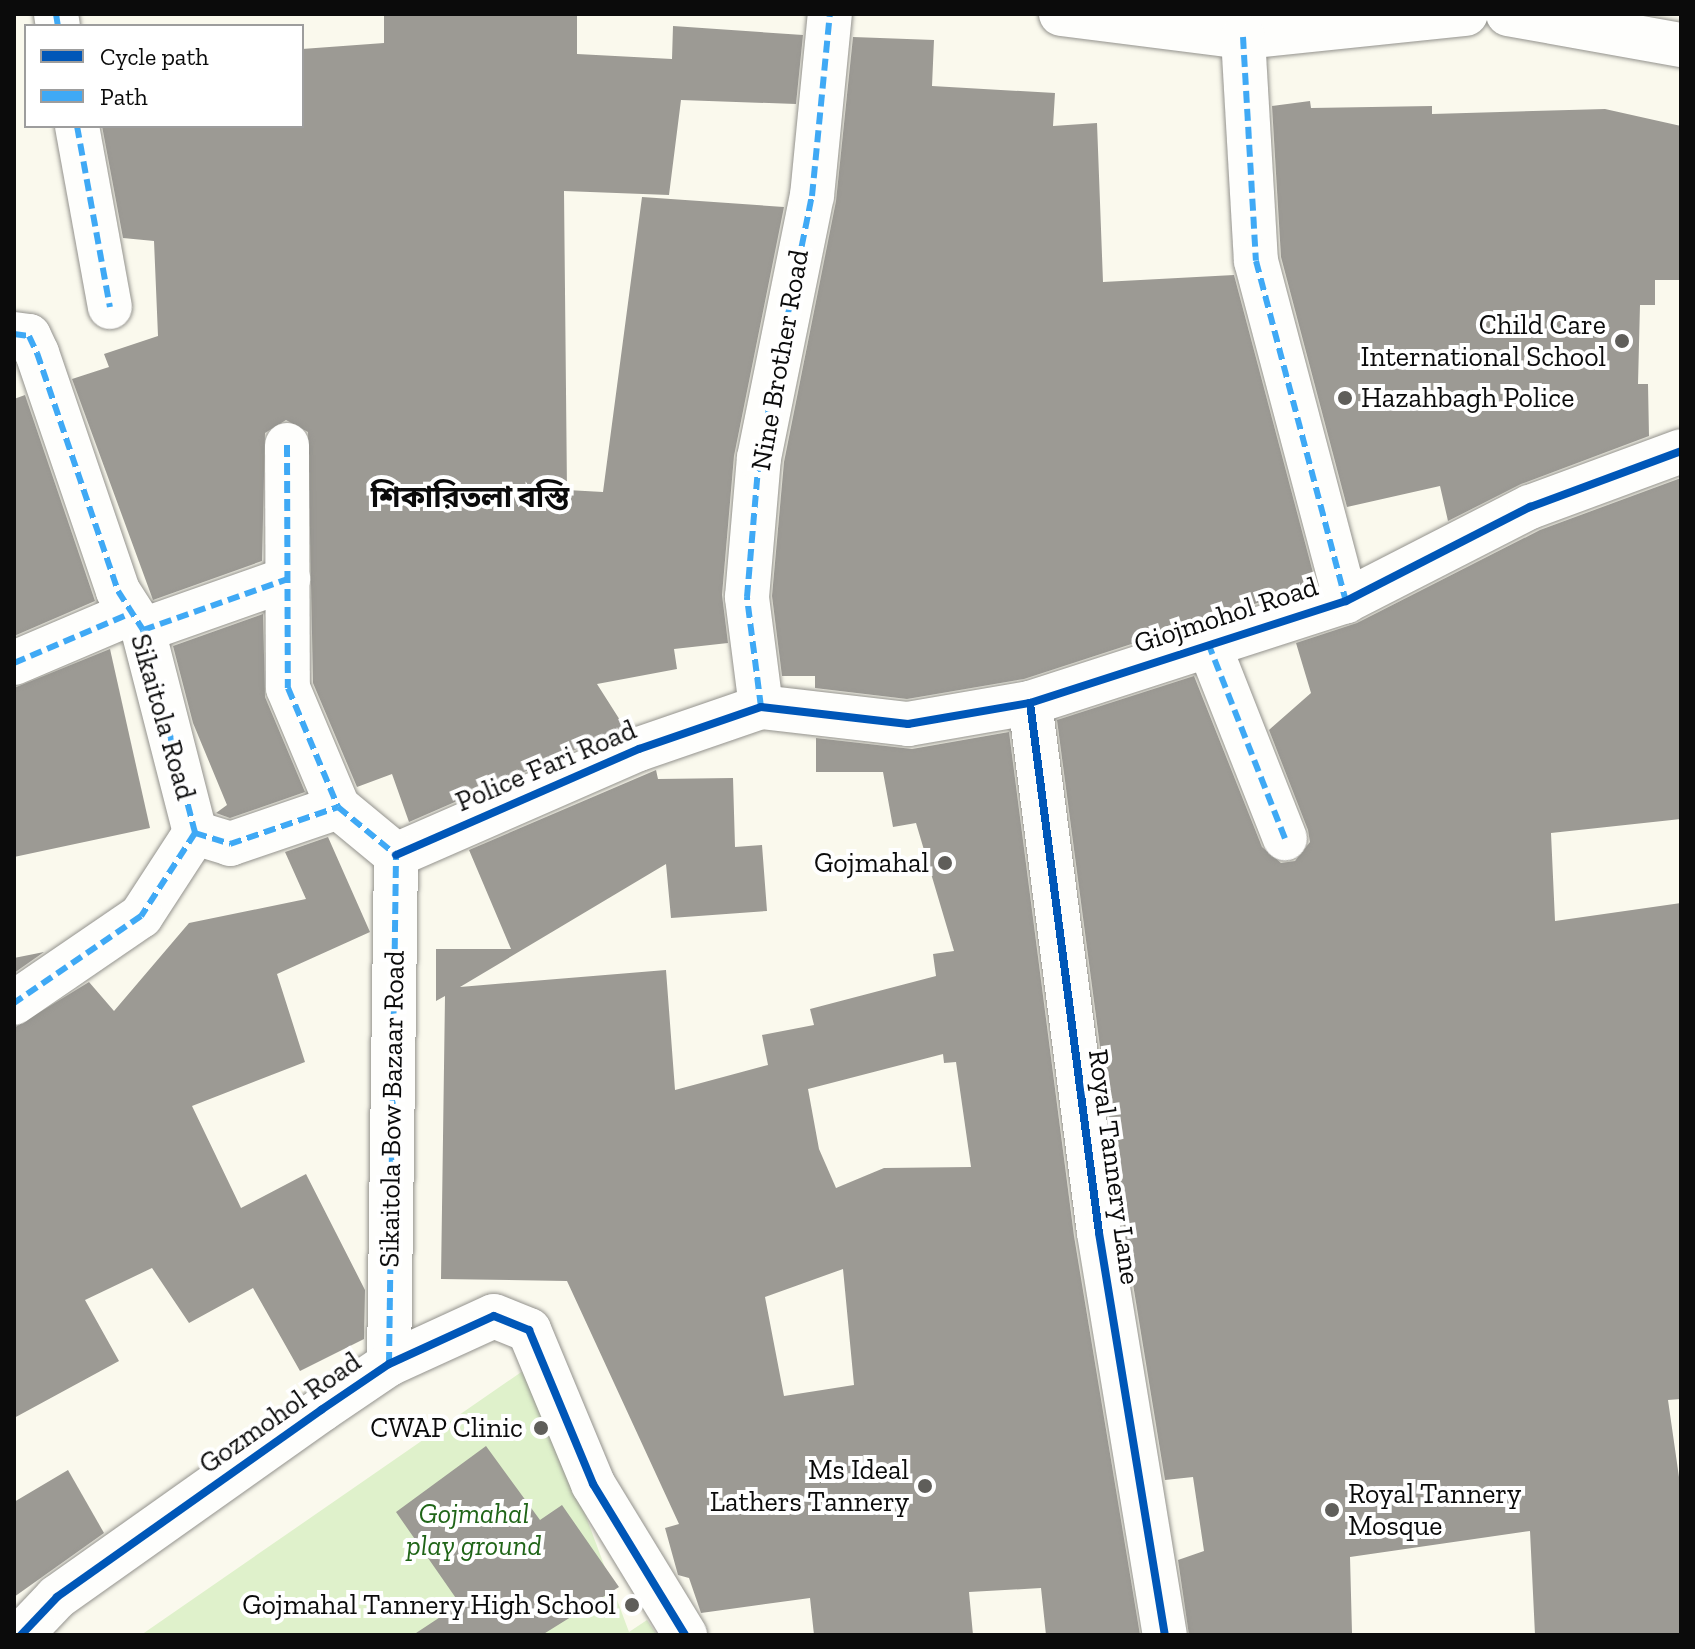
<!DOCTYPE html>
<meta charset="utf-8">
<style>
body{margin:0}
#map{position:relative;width:1695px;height:1649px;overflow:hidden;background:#faf9ed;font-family:"Zilla Slab","Noto Sans Bengali",serif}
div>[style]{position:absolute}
.green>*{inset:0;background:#dff1cb}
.building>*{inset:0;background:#9c9a94}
.roads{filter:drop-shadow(0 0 2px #93928d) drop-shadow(0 0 2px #93928d)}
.minor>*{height:44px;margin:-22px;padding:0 22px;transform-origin:22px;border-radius:22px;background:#fefefc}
.quiet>*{height:6px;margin-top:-3px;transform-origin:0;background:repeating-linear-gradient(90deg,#3fa9f5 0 12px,transparent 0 18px)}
.cycleway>*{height:8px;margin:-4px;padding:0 4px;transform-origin:4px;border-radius:4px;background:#0057b8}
.dots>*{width:22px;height:22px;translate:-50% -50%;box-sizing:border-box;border:4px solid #fff;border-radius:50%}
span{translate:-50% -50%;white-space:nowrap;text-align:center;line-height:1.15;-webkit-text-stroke:8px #fff;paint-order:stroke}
.poi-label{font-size:28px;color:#0b0b0b}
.right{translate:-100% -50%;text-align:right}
.left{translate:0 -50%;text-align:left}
.street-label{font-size:28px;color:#0b0b0b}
.park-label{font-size:28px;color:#206518;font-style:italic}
.neighbourhood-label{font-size:30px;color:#0b0b0b;font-weight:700}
.frame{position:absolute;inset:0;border:16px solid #0b0b0b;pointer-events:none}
.legend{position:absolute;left:24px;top:24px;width:280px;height:104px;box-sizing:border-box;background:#fff;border:2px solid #9d9d9d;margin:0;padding:10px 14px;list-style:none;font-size:24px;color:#0b0b0b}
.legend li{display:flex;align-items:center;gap:16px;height:40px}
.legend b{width:40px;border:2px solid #9d9d9d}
</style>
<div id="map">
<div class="green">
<div style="clip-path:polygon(530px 1366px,629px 1632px,647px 1620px,657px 1635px,141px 1635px)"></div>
</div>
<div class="building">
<div style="clip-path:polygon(384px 14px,577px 14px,577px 54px,672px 59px,673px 26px,803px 35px,796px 104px,681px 100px,669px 195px,564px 191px,567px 490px,603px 492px,642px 197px,784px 207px,734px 456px,722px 595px,728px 643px,674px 649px,677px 669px,597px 684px,625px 728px,409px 822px,392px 774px,357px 787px,313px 683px,308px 432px,286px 420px,265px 433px,262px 561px,153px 600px,72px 379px,109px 367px,104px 354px,158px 336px,154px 241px,123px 238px,102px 126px,302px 126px,302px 49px,384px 43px)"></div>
<div style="clip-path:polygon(853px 37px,934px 40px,932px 86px,1055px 93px,1053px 126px,1097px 123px,1103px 282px,1234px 275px,1316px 584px,1024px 679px,907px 699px,815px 688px,815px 676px,782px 676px,772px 596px,784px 462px,836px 201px)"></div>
<div style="clip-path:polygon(1310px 101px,1311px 108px,1432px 106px,1432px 114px,1605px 109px,1681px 126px,1681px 280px,1655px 280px,1655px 305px,1640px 305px,1638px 384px,1648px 384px,1649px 436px,1521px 484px,1448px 521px,1440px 486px,1347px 507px,1281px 257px,1272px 106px)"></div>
<div style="clip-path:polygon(25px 395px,95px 601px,14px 636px,14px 399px)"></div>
<div style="clip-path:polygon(1681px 478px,1681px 819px,1551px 833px,1555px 921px,1681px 903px,1681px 1399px,1668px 1400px,1681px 1491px,1681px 1633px,1535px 1635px,1530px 1531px,1350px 1557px,1352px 1633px,1189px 1635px,1178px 1560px,1204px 1551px,1193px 1477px,1165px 1480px,1124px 1229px,1057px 720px,1194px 676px,1262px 847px,1281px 863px,1295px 861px,1310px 842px,1308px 830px,1269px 730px,1311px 693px,1296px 643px,1357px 623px,1540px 530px)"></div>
<div style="clip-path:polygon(263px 614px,265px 697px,305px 792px,230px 818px,216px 813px,227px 805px,193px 723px,173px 646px)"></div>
<div style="clip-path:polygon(110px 649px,150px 828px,14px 857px,14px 688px)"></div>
<div style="clip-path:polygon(evenodd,1009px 732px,1074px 1236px,1140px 1635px,1046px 1635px,1041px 1588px,969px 1592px,973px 1635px,814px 1635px,810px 1598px,701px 1613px,689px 1578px,678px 1575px,665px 1528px,679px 1524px,567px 1281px,441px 1279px,445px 996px,436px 1001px,436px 949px,511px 949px,469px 850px,656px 770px,658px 779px,733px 778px,735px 847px,762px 845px,767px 911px,671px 918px,666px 864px,460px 987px,666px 970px,675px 1090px,768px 1065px,762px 1035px,814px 1025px,810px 1009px,936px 976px,933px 954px,954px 951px,916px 823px,893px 827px,883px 772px,816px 772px,816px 738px,912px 749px,1009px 732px,943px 1054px,944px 1063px,956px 1062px,971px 1167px,884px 1168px,836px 1188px,819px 1149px,808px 1089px,943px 1054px,1009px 732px,843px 1269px,854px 1385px,784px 1396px,765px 1297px,843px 1269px)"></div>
<div style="clip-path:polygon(328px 837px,370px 932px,277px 974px,305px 1062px,192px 1106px,241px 1208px,306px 1174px,365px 1290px,364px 1339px,300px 1371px,253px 1288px,189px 1323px,152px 1268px,85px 1300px,119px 1361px,14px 1418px,14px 1028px,89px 982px,114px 1011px,189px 923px,306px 899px,285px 852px)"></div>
<div style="clip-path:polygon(44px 952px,14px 973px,14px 958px)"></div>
<div style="clip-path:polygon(486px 1446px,540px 1520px,562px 1505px,619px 1587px,542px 1635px,413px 1635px,460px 1604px,396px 1512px)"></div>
<div style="clip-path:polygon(68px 1470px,104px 1533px,14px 1597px,14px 1502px)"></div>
</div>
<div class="roads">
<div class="minor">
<div style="left:56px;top:14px;width:12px;rotate:81deg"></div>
<div style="left:1061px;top:14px;width:183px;rotate:7.2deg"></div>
<div style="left:1243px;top:37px;width:224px;rotate:-5.9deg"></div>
<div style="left:1508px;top:14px;width:176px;rotate:10.2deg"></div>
<div style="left:1243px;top:37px;width:224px;rotate:86.7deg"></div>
<div style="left:1256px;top:261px;width:352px;rotate:75.2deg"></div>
<div style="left:77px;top:126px;width:184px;rotate:79.7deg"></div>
<div style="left:14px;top:334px;width:15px;rotate:8deg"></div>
<div style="left:29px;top:336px;width:19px;rotate:65deg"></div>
<div style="left:37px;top:353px;width:251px;rotate:71.2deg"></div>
<div style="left:118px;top:591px;width:46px;rotate:57.3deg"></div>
<div style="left:143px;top:630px;width:210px;rotate:75.6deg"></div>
<div style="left:195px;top:833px;width:99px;rotate:123deg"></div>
<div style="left:141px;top:916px;width:154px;rotate:145.6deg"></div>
<div style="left:287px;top:445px;width:243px;rotate:89.8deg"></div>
<div style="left:288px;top:688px;width:129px;rotate:67.2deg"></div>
<div style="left:338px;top:807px;width:75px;rotate:39.6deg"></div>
<div style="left:143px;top:630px;width:154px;rotate:-19.4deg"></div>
<div style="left:1208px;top:643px;width:210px;rotate:68.5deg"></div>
<div style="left:14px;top:663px;width:125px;rotate:-23.1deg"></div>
<div style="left:1030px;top:703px;width:534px;rotate:82.58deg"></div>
<div style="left:1099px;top:1233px;width:407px;rotate:80.7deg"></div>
<div style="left:761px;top:707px;width:111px;rotate:-97.3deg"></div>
<div style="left:747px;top:597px;width:140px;rotate:-85.1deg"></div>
<div style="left:759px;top:458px;width:267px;rotate:-78.6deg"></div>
<div style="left:812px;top:196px;width:183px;rotate:-84.4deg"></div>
<div style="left:195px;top:833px;width:37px;rotate:17deg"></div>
<div style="left:230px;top:844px;width:114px;rotate:-18.9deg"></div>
<div style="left:396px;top:855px;width:265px;rotate:-23.6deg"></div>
<div style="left:639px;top:749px;width:129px;rotate:-19deg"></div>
<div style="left:761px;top:707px;width:148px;rotate:6.6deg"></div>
<div style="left:908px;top:724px;width:124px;rotate:-9.8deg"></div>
<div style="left:1030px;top:703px;width:332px;rotate:-17.9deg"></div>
<div style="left:1346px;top:601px;width:207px;rotate:-27.1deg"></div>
<div style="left:1530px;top:507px;width:161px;rotate:-20.3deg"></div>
<div style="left:389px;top:1364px;width:509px;rotate:-89.21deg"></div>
<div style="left:21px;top:1635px;width:52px;rotate:-46.5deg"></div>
<div style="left:57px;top:1597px;width:324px;rotate:-35.3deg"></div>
<div style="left:321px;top:1410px;width:82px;rotate:-34.1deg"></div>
<div style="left:389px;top:1364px;width:115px;rotate:-24.6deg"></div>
<div style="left:494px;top:1316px;width:38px;rotate:22deg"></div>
<div style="left:529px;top:1330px;width:167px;rotate:67.4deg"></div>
<div style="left:593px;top:1484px;width:177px;rotate:58.6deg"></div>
</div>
</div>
<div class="quiet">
<div style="left:56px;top:14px;width:12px;rotate:81deg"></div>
<div style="left:1243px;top:37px;width:224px;rotate:86.7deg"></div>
<div style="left:1256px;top:261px;width:352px;rotate:75.2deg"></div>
<div style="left:77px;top:126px;width:184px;rotate:79.7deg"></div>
<div style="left:14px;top:334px;width:15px;rotate:8deg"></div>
<div style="left:29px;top:336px;width:19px;rotate:65deg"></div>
<div style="left:37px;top:353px;width:251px;rotate:71.2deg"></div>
<div style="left:118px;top:591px;width:46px;rotate:57.3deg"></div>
<div style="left:143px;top:630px;width:210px;rotate:75.6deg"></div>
<div style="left:195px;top:833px;width:99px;rotate:123deg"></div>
<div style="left:141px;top:916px;width:154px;rotate:145.6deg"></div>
<div style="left:287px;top:445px;width:243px;rotate:89.8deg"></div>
<div style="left:288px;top:688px;width:129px;rotate:67.2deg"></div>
<div style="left:338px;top:807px;width:75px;rotate:39.6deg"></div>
<div style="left:143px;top:630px;width:154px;rotate:-19.4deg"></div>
<div style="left:1208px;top:643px;width:210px;rotate:68.5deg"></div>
<div style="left:14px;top:663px;width:125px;rotate:-23.1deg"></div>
<div style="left:761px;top:707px;width:111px;rotate:-97.3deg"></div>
<div style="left:747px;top:597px;width:140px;rotate:-85.1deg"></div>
<div style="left:759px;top:458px;width:267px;rotate:-78.6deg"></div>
<div style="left:812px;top:196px;width:183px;rotate:-84.4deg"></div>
<div style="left:195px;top:833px;width:37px;rotate:17deg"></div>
<div style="left:230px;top:844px;width:114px;rotate:-18.9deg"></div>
<div style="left:389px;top:1364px;width:509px;rotate:-89.21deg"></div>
</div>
<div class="cycleway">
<div style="left:1030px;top:703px;width:534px;rotate:82.58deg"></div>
<div style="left:1099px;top:1233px;width:407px;rotate:80.7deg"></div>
<div style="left:396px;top:855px;width:265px;rotate:-23.6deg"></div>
<div style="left:639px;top:749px;width:129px;rotate:-19deg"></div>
<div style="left:761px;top:707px;width:148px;rotate:6.6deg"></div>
<div style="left:908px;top:724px;width:124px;rotate:-9.8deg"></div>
<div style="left:1030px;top:703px;width:332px;rotate:-17.9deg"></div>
<div style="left:1346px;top:601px;width:207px;rotate:-27.1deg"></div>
<div style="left:1530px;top:507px;width:161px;rotate:-20.3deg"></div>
<div style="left:21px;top:1635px;width:52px;rotate:-46.5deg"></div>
<div style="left:57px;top:1597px;width:324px;rotate:-35.3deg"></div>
<div style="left:321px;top:1410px;width:82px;rotate:-34.1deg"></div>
<div style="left:389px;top:1364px;width:115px;rotate:-24.6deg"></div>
<div style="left:494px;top:1316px;width:38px;rotate:22deg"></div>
<div style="left:529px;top:1330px;width:167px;rotate:67.4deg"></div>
<div style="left:593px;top:1484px;width:177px;rotate:58.6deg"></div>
</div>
<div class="dots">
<div style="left:1622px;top:341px;background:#5f5e5a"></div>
<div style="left:1345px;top:398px;background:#5f5e5a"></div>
<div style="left:945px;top:863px;background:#5f5e5a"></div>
<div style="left:541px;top:1428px;background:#5f5e5a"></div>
<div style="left:925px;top:1486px;background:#5f5e5a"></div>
<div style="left:1332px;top:1510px;background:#5f5e5a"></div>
<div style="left:632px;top:1605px;background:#5f5e5a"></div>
</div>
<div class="poi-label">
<span class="right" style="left:1606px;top:341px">Child Care<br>International School</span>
<span class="left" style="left:1361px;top:398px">Hazahbagh Police</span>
<span class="right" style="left:929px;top:863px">Gojmahal</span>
<span class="right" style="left:523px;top:1428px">CWAP Clinic</span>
<span class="right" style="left:909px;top:1486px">Ms Ideal<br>Lathers Tannery</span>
<span class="left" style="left:1348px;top:1510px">Royal Tannery<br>Mosque</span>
<span class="right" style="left:616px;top:1605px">Gojmahal Tannery High School</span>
</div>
<div class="street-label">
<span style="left:780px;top:360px;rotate:-80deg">Nine Brother Road</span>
<span style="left:1226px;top:615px;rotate:-18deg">Giojmohol Road</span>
<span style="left:163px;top:717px;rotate:74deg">Sikaitola Road</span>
<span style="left:546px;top:766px;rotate:-23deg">Police Fari Road</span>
<span style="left:392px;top:1109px;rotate:-89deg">Sikaitola Bow Bazaar Road</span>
<span style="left:1114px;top:1167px;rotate:82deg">Royal Tannery Lane</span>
<span style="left:280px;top:1413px;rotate:-35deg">Gozmohol Road</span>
</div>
<div class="park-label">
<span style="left:474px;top:1530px">Gojmahal<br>play ground</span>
</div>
<div class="neighbourhood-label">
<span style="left:470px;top:497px">শিকারিতলা বস্তি</span>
</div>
<div class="frame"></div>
<ul class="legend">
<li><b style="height:10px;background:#0057b8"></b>Cycle path</li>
<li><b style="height:10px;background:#3fa9f5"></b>Path</li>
</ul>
</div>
